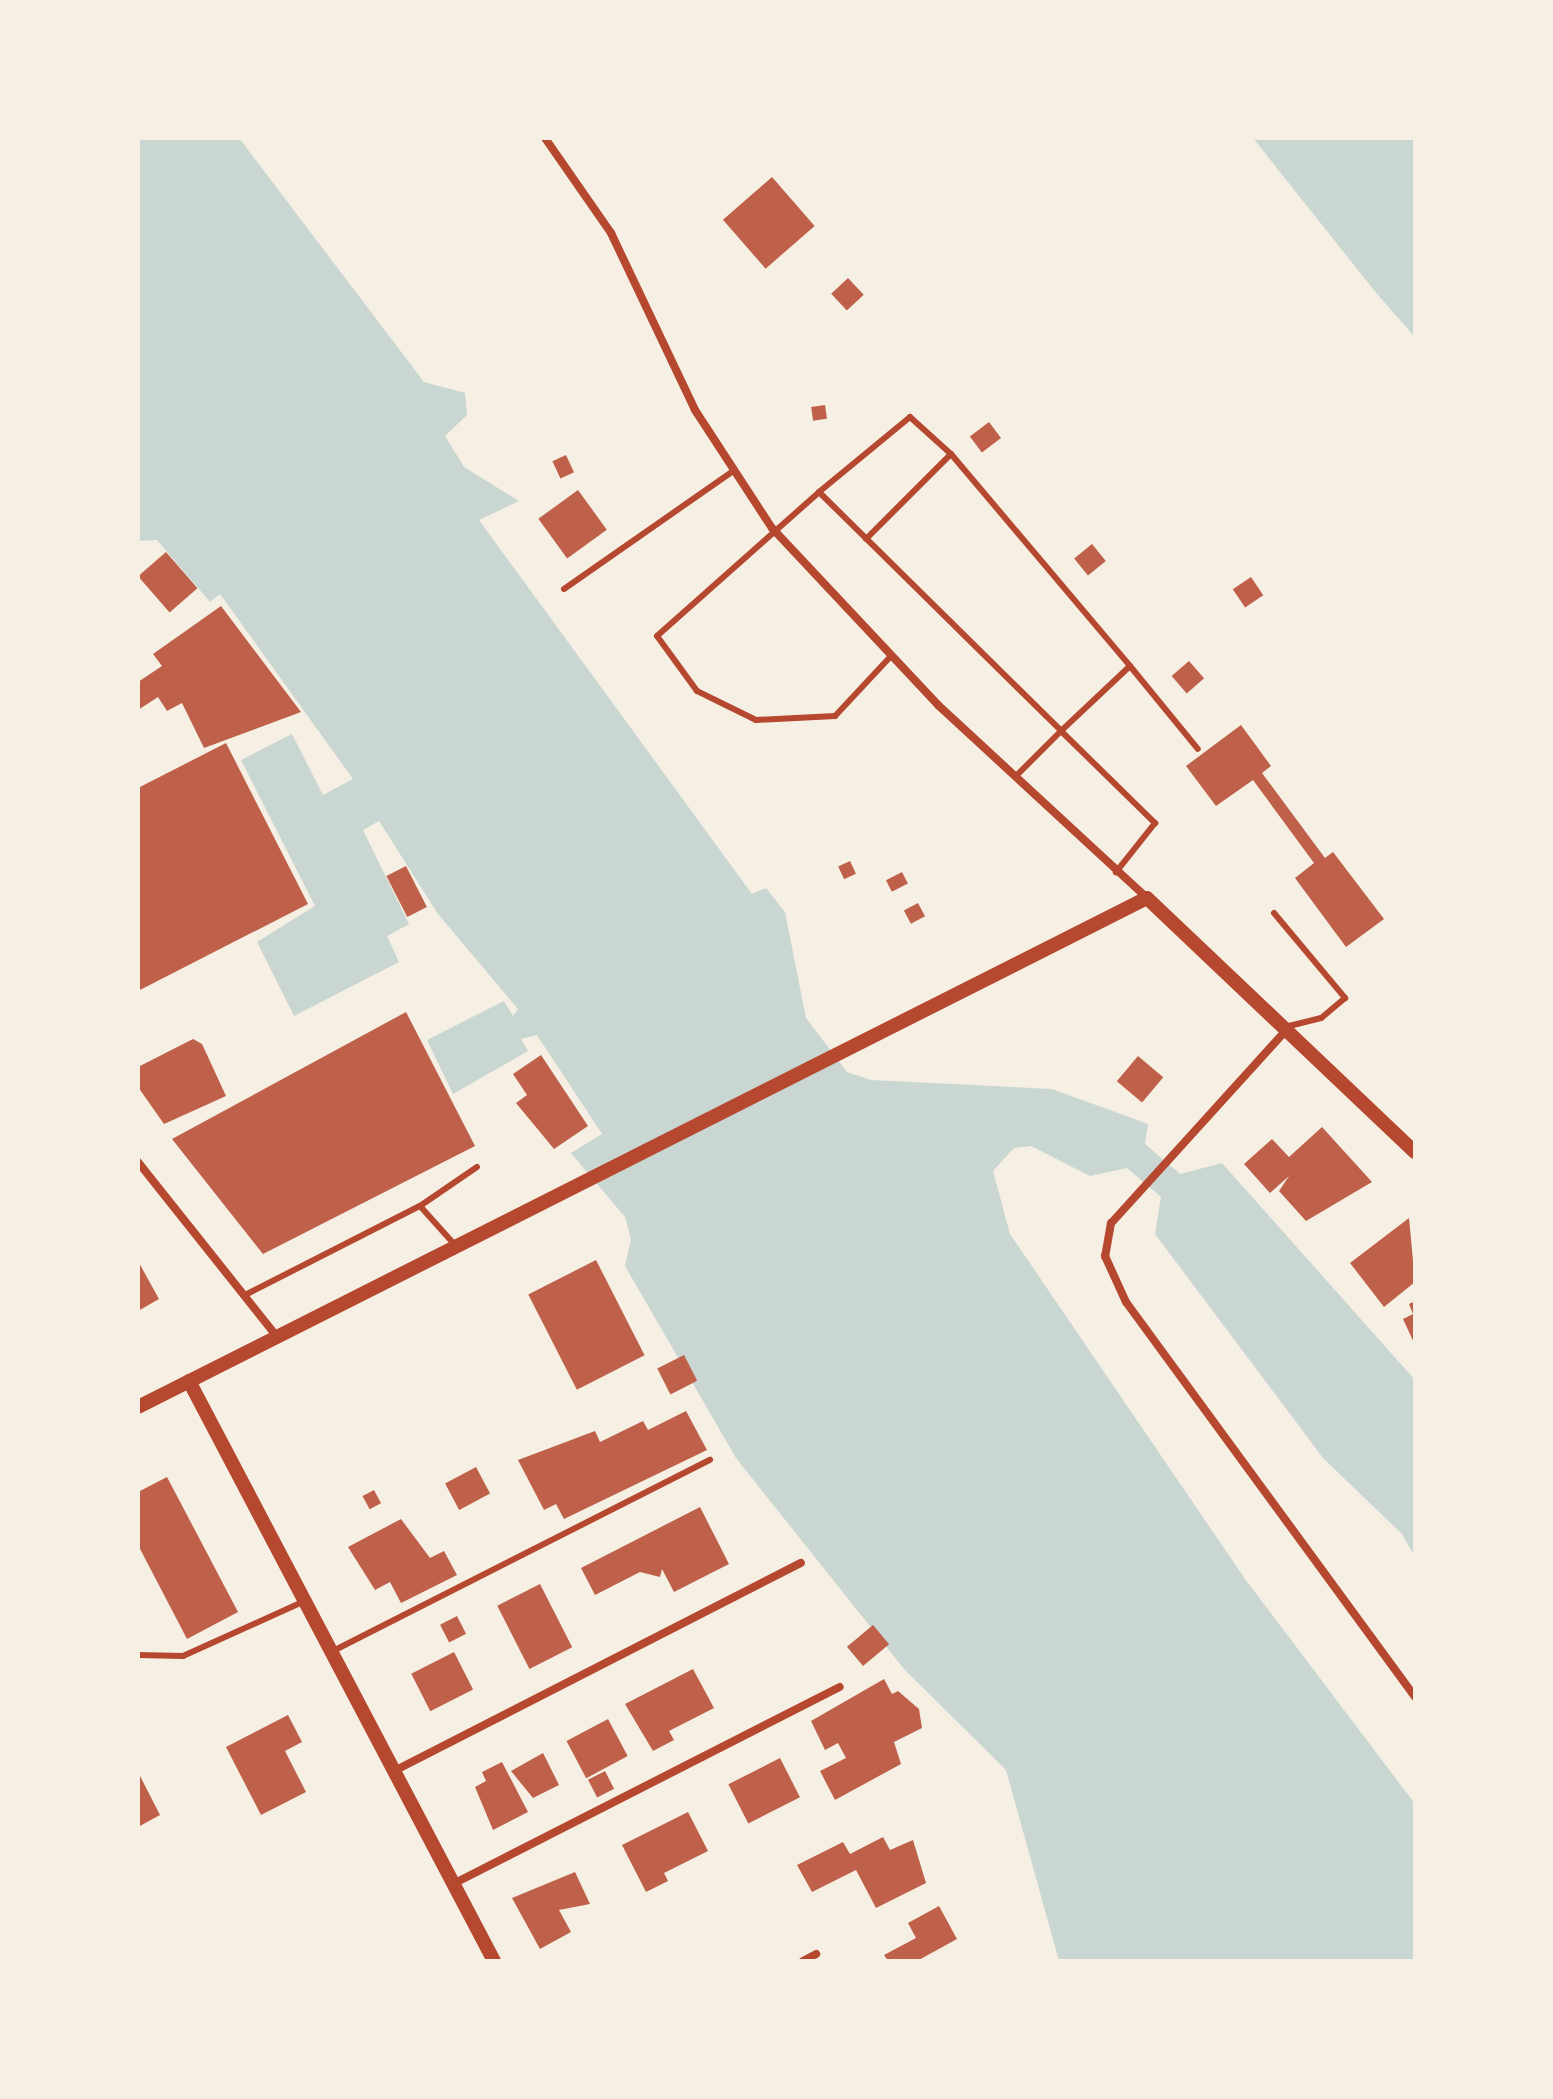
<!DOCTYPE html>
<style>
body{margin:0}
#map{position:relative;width:1553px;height:2099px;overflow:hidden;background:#f6efe4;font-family:Karla,sans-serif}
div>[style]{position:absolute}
.water>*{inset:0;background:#c9d6d2}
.building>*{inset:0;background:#bf614a;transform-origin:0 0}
.service>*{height:6px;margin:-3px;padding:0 3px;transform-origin:3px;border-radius:3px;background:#b5482f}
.minor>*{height:8px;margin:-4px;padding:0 4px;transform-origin:4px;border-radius:4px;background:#b5482f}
.tertiary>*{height:14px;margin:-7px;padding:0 7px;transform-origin:7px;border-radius:7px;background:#b5482f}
span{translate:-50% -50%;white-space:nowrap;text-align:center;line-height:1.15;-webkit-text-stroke:6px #f6efe4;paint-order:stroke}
.frame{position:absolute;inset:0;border:140px solid #f6efe4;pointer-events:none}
</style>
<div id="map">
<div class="water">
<div style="clip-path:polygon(138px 138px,239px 138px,424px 382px,465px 393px,467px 415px,445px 436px,464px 467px,519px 501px,479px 520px,752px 894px,766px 888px,785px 912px,806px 1018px,847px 1072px,871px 1080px,1052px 1089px,1148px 1124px,1145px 1144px,1180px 1174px,1222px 1163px,1415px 1380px,1415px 1557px,1402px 1534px,1323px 1458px,1155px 1234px,1161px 1197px,1127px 1168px,1090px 1176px,1031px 1146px,1014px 1148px,993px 1171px,1010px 1234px,1245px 1579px,1415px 1804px,1415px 1961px,1059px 1961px,1006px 1770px,904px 1669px,736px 1458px,625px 1266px,631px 1239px,625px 1217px,571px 1153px,602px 1134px,537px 1035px,521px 1039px,528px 1051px,453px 1094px,427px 1040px,504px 1001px,513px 1016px,518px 1009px,438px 914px,379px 821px,363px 830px,409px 924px,387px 936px,399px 962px,294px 1016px,257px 942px,315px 906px,241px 760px,292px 734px,323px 795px,353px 779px,220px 594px,210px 602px,157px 540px,138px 541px)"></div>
<div style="clip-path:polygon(1253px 138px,1415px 138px,1415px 337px,1377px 294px)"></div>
</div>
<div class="building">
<div style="left:772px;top:177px;width:65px;height:65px;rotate:49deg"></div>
<div style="left:848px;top:278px;width:23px;height:23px;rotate:47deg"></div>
<div style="left:825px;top:405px;width:14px;height:14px;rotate:82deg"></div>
<div style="left:989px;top:422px;width:20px;height:24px;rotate:53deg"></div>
<div style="left:566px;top:455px;width:19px;height:15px;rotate:65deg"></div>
<div style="left:578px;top:490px;width:49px;height:49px;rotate:54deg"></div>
<div style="left:1092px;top:544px;width:22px;height:23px;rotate:51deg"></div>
<div style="left:166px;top:552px;width:48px;height:37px;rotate:49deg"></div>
<div style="left:1251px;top:577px;width:22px;height:22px;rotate:56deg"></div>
<div style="clip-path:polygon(221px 606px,301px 712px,204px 748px,182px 703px,167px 711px,158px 697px,138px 710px,138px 682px,162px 666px,153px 654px)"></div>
<div style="left:1189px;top:661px;width:23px;height:23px;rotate:49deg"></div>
<div style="clip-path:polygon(1241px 725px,1271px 766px,1262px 773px,1325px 858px,1333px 852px,1384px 919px,1346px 947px,1295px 878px,1314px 863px,1253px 780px,1216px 806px,1186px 766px)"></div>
<div style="clip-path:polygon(226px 743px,308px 904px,138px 991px,138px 788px)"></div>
<div style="left:850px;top:861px;width:14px;height:13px;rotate:65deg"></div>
<div style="left:406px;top:866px;width:46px;height:22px;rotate:63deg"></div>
<div style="left:902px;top:872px;width:13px;height:18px;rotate:63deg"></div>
<div style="left:918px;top:903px;width:15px;height:16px;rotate:62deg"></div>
<div style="clip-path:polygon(406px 1012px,475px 1146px,263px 1254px,172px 1139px)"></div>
<div style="clip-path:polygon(193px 1039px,202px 1044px,226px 1096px,164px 1124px,138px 1087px,138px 1067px)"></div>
<div style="clip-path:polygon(541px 1055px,588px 1126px,554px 1149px,516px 1103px,527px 1095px,513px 1074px)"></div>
<div style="left:1138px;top:1056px;width:33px;height:33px;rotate:40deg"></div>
<div style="clip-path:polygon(1322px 1127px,1372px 1182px,1306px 1221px,1279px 1191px,1289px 1176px,1270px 1193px,1244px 1164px,1272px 1139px,1289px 1157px)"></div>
<div style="clip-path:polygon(1409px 1218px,1415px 1282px,1384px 1307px,1350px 1263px)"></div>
<div style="left:596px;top:1260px;width:107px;height:76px;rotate:63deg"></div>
<div style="clip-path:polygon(138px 1261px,159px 1299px,138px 1311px)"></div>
<div style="clip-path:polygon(1415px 1301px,1415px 1345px,1403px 1319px,1413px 1314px,1409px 1304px)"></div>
<div style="left:684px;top:1355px;width:29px;height:30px;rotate:63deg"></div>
<div style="clip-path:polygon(686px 1411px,707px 1450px,564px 1519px,556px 1504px,544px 1510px,518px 1460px,595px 1431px,600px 1442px,643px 1421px,648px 1430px)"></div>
<div style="left:476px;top:1467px;width:30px;height:35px;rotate:62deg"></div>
<div style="clip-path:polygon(167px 1477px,238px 1612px,187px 1639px,138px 1545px,138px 1492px)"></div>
<div style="left:374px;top:1490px;width:15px;height:13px;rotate:62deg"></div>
<div style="clip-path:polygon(700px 1507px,729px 1564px,674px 1592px,662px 1569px,660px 1577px,640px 1572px,595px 1595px,581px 1568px)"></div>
<div style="clip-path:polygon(401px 1519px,430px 1558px,444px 1551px,457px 1575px,401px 1603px,390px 1582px,375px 1590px,348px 1547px)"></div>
<div style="left:540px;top:1584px;width:71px;height:48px;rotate:63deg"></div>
<div style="left:457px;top:1616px;width:20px;height:19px;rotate:63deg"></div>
<div style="left:873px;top:1625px;width:25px;height:34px;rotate:50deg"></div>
<div style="left:454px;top:1652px;width:42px;height:48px;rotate:63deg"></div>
<div style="clip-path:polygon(693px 1669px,714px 1708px,669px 1731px,674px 1740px,653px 1751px,625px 1704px)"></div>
<div style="clip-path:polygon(884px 1679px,892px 1694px,898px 1691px,919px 1709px,922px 1728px,894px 1742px,901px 1764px,835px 1800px,820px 1771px,846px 1758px,838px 1743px,825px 1750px,811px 1721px)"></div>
<div style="clip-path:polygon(288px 1715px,302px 1742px,285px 1751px,306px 1792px,261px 1815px,226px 1747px)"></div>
<div style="left:608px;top:1719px;width:42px;height:47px;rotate:62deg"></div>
<div style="clip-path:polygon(543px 1753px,559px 1785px,533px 1798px,511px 1771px)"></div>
<div style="left:780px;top:1758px;width:44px;height:58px;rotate:63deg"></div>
<div style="clip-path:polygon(502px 1762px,528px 1812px,493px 1830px,475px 1787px,486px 1781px,482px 1772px)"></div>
<div style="left:605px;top:1771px;width:20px;height:19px;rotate:63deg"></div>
<div style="clip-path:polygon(138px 1772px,160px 1815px,138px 1827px)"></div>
<div style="clip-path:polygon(688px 1812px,708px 1851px,664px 1873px,668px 1881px,646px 1892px,622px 1845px)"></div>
<div style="clip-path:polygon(883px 1837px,890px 1850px,913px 1840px,926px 1883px,876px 1908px,856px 1870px,812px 1892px,797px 1865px,843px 1842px,850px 1854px)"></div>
<div style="clip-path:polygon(575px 1872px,590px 1904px,559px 1910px,571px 1932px,540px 1949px,512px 1898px)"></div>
<div style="clip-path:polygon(939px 1906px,957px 1939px,917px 1961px,888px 1961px,884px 1955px,916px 1938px,908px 1923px)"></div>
</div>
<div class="service">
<div style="left:819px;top:492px;width:118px;rotate:-39.5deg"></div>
<div style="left:910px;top:417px;width:55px;rotate:42.1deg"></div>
<div style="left:866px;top:539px;width:120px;rotate:-45deg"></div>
<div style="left:951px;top:454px;width:277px;rotate:49.8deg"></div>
<div style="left:1130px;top:666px;width:95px;rotate:136.7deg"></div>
<div style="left:1061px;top:731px;width:132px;rotate:44.4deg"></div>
<div style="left:1155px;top:823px;width:63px;rotate:128.5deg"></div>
<div style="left:564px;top:589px;width:205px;rotate:-34.9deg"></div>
<div style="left:891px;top:656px;width:82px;rotate:133deg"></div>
<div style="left:835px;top:716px;width:79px;rotate:177.1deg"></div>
<div style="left:756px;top:720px;width:66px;rotate:-153.8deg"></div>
<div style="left:697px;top:691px;width:68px;rotate:-126deg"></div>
<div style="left:657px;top:636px;width:217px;rotate:-41.6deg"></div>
<div style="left:819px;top:492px;width:340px;rotate:44.6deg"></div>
<div style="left:1061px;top:731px;width:65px;rotate:135deg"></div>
<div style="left:1130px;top:666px;width:107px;rotate:50.7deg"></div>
<div style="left:1274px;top:913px;width:111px;rotate:50.1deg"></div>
<div style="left:1345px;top:998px;width:31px;rotate:140deg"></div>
<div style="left:1321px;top:1018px;width:33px;rotate:166deg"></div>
<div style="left:420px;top:1206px;width:52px;rotate:48.1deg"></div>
<div style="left:245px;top:1295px;width:196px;rotate:-27deg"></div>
<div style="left:420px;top:1206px;width:69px;rotate:-34.4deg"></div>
<div style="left:331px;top:1652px;width:425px;rotate:-26.9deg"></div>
<div style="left:138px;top:1655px;width:45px;rotate:1.3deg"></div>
<div style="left:183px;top:1656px;width:134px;rotate:-24.3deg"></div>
</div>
<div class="minor">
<div style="left:545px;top:138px;width:116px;rotate:55.2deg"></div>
<div style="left:611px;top:233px;width:196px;rotate:64.6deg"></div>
<div style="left:695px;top:410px;width:141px;rotate:56.9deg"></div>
<div style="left:772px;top:528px;width:243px;rotate:46.8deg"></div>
<div style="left:938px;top:705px;width:284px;rotate:42.7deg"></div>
<div style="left:1289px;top:1027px;width:265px;rotate:132.2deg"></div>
<div style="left:1111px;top:1223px;width:34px;rotate:100deg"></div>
<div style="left:1105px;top:1256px;width:51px;rotate:65.5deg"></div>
<div style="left:1126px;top:1302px;width:489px;rotate:53.8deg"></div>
<div style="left:138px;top:1162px;width:223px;rotate:51.5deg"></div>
<div style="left:394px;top:1771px;width:457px;rotate:-27.1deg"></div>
<div style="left:453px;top:1884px;width:434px;rotate:-27deg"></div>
<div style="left:803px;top:1961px;width:15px;rotate:-28deg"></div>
</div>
<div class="tertiary">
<div style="left:189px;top:1381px;width:655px;rotate:62.26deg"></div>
<div style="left:138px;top:1407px;width:1130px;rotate:-26.77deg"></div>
<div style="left:1147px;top:898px;width:369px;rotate:43.5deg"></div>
</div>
<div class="frame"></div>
</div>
